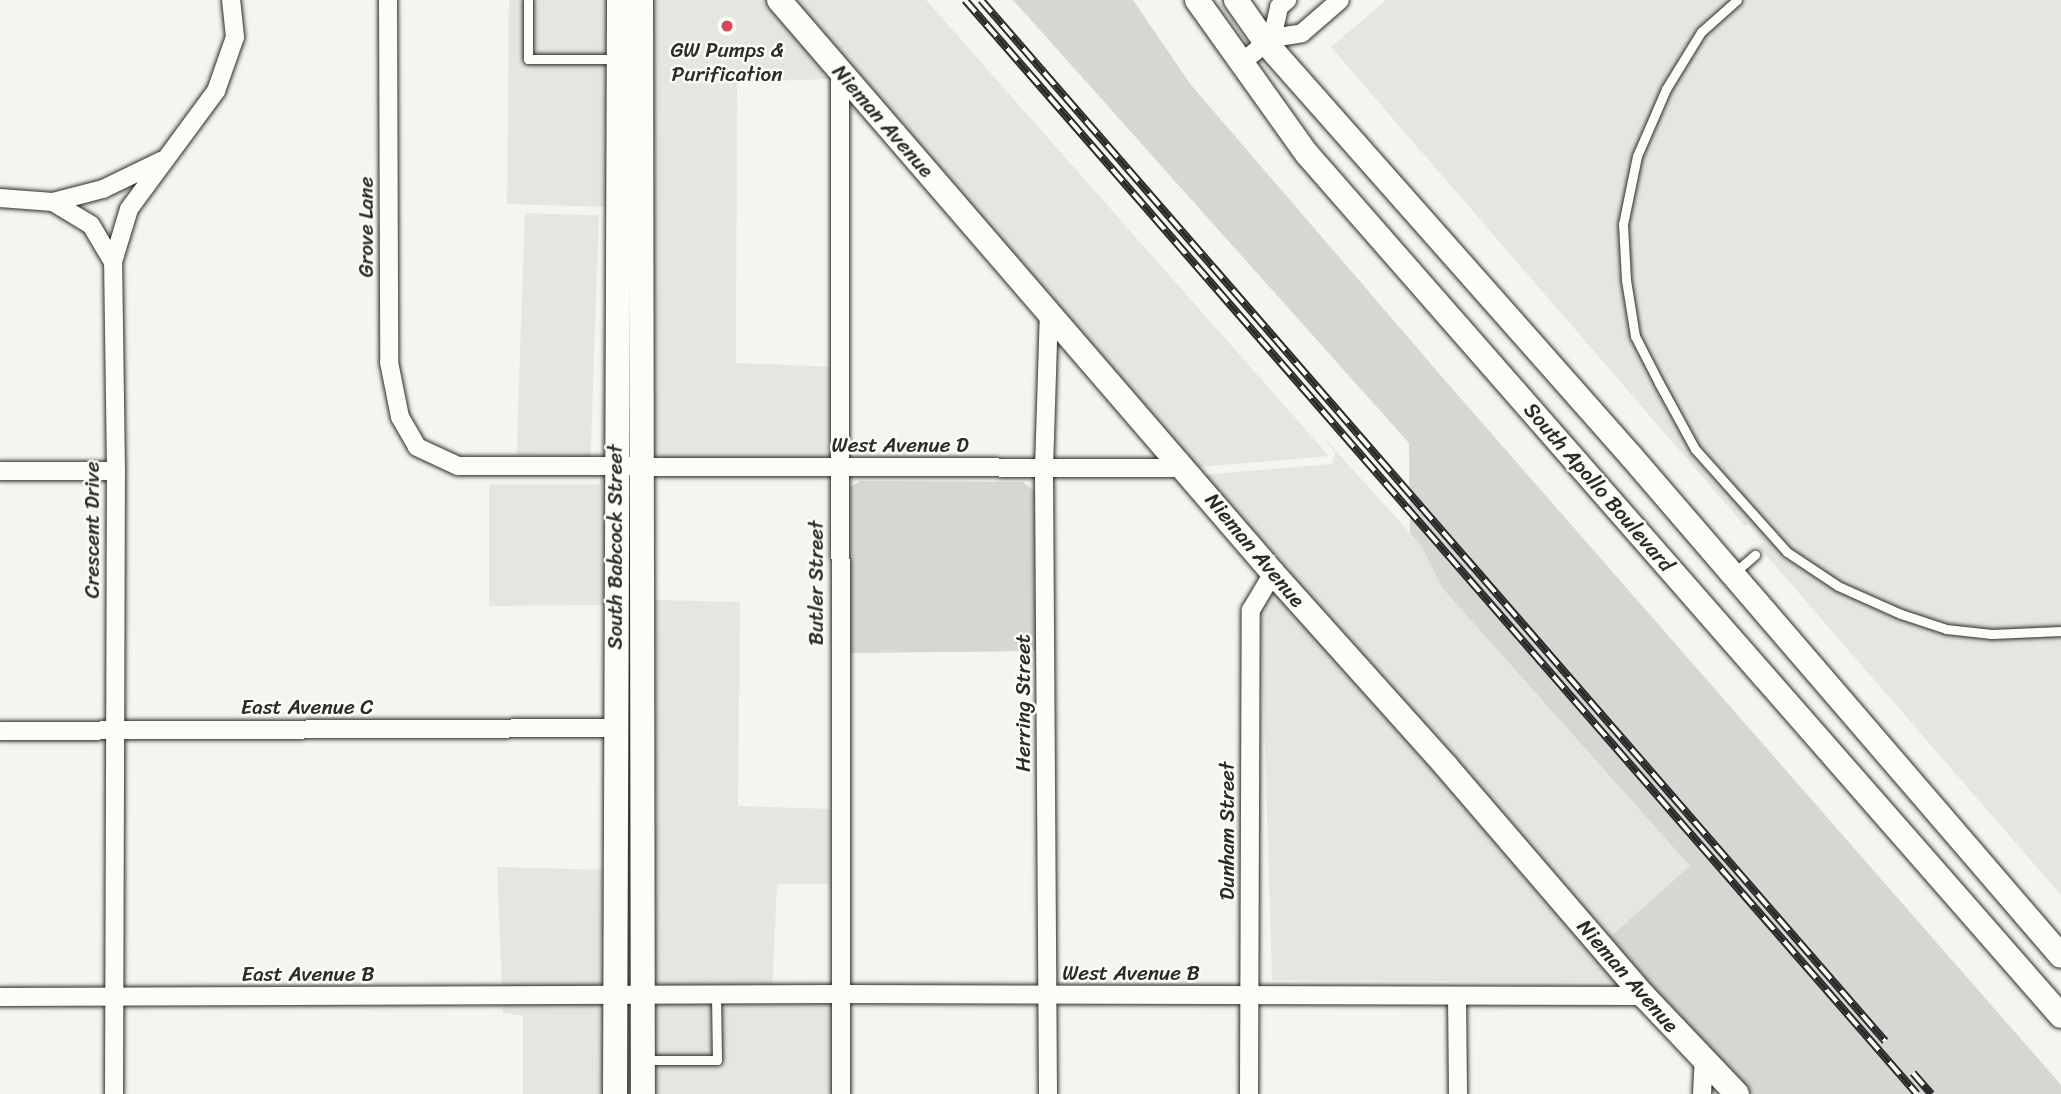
<!DOCTYPE html>
<style>
body{margin:0}
#map{position:relative;width:2061px;height:1094px;overflow:hidden;background:#f5f4ef;font-family:Sriracha,sans-serif}
div>[style]{position:absolute}
.built>*{inset:0;background:#e6e5e0;transform-origin:0 0}
.green>*{inset:0;background:#d7d6d2}
.roads{filter:drop-shadow(0 0 2px #2b2b2b) drop-shadow(0 0 2px #2b2b2b)}
.lane>*{height:9px;margin:-4.5px;padding:0 4.5px;transform-origin:4.5px;border-radius:4.5px;background:#fdfcf7}
.street>*{height:18px;margin:-9px;padding:0 9px;transform-origin:9px;border-radius:9px;background:#fdfcf7}
.secondary>*{height:24px;margin:-12px;padding:0 12px;transform-origin:12px;border-radius:12px;background:#fdfcf7}
.rail>*{height:8px;margin-top:-4px;transform-origin:0;background:repeating-linear-gradient(90deg,#fdfcf7 0 16px,#2b2b2b 0 32px);box-sizing:border-box;border-block:2px solid #2b2b2b}
.dots>*{width:19px;height:19px;translate:-50% -50%;box-sizing:border-box;border:4px solid #fdfcf7;border-radius:50%}
span{translate:-50% -50%;white-space:nowrap;text-align:center;line-height:1.15;-webkit-text-stroke:5px #fdfcf7;paint-order:stroke}
.poi-label{font-size:21px;color:#2b2b2b}
.street-label{font-size:21px;color:#2b2b2b}
</style>
<div id="map">
<div class="built">
<div style="clip-path:polygon(509px 0,926px 0,1329px 456px,1185px 468px,839px 71px,828px 79px,737px 82px,736px 363px,838px 367px,839px 468px,653px 465px,654px 600px,740px 602px,738px 806px,830px 809px,829px 884px,777px 884px,772px 994px,840px 994px,841px 1094px,523px 1094px,523px 1016px,503px 1013px,497px 867px,607px 870px,611px 605px,489px 606px,489px 484px,600px 484px,607px 207px,507px 204px)"></div>
<div style="clip-path:polygon(1386px 0,2061px 0,2061px 895px,1758px 546px,1763px 542px,1748px 524px,1745px 526px,1331px 47px)"></div>
<div style="left:525px;top:213px;width:74px;height:242px;rotate:2deg"></div>
<div style="clip-path:polygon(1316px 429px,1420px 544px,1443px 589px,1691px 867px,1608px 939px,1203px 475px,1332px 464px,1335px 452px)"></div>
<div style="clip-path:polygon(1275px 589px,1620px 982px,1272px 980px,1261px 612px)"></div>
</div>
<div class="green">
<div style="clip-path:polygon(1013px 0,1133px 0,1191px 85px,1443px 378px,2061px 1085px,2061px 1094px,1750px 1094px,1713px 1056px,1608px 939px,1690px 866px,1443px 589px,1420px 544px,1410px 533px,1409px 443px)"></div>
<div style="clip-path:polygon(860px 481px,1023px 482px,1035px 492px,1036px 651px,848px 653px,848px 489px)"></div>
</div>
<div class="roads">
<div class="lane">
<div style="left:528px;top:0;width:59px;rotate:90deg"></div>
<div style="left:528px;top:59px;width:88px"></div>
<div style="left:1737px;top:0;width:48px;rotate:138.4deg"></div>
<div style="left:1701px;top:32px;width:67px;rotate:121.6deg"></div>
<div style="left:1666px;top:89px;width:73px;rotate:113.4deg"></div>
<div style="left:1637px;top:156px;width:69px;rotate:101.6deg"></div>
<div style="left:1623px;top:224px;width:56px;rotate:86.9deg"></div>
<div style="left:1626px;top:280px;width:57px;rotate:80.9deg"></div>
<div style="left:1635px;top:336px;width:53px;rotate:62.9deg"></div>
<div style="left:1659px;top:383px;width:75px;rotate:61.4deg"></div>
<div style="left:1695px;top:449px;width:138px;rotate:48.2deg"></div>
<div style="left:1787px;top:552px;width:61px;rotate:33.7deg"></div>
<div style="left:1838px;top:586px;width:69px;rotate:24deg"></div>
<div style="left:1901px;top:614px;width:47px;rotate:18.4deg"></div>
<div style="left:1946px;top:629px;width:46px;rotate:6.2deg"></div>
<div style="left:1992px;top:634px;width:69px;rotate:-2.5deg"></div>
<div style="left:1734px;top:573px;width:28px;rotate:-41deg"></div>
<div style="left:645px;top:1060px;width:72px"></div>
<div style="left:717px;top:1060px;width:65px;rotate:-90.9deg"></div>
</div>
<div class="street">
<div style="left:388px;top:0;width:362px;rotate:89.8deg"></div>
<div style="left:389px;top:362px;width:56px;rotate:78.7deg"></div>
<div style="left:400px;top:417px;width:34px;rotate:60deg"></div>
<div style="left:417px;top:447px;width:45px;rotate:24.9deg"></div>
<div style="left:458px;top:466px;width:727px;rotate:0.16deg"></div>
<div style="left:1272px;top:38px;width:32px;rotate:-77deg"></div>
<div style="left:1279px;top:7px;width:11px;rotate:-41deg"></div>
<div style="left:1241px;top:63px;width:40px;rotate:-39deg"></div>
<div style="left:1272px;top:38px;width:30px;rotate:-9deg"></div>
<div style="left:1302px;top:33px;width:50px;rotate:-41deg"></div>
<div style="left:840px;top:71px;width:1023px;rotate:89.94deg"></div>
<div style="left:0;top:198px;width:53px;rotate:4.3deg"></div>
<div style="left:53px;top:202px;width:52px;rotate:-14.6deg"></div>
<div style="left:103px;top:189px;width:64px;rotate:-25.8deg"></div>
<div style="left:53px;top:202px;width:44px;rotate:31.2deg"></div>
<div style="left:91px;top:225px;width:43px;rotate:59.3deg"></div>
<div style="left:0;top:471px;width:116px"></div>
<div style="left:0;top:731px;width:614px;rotate:-0.28deg"></div>
<div style="left:0;top:997px;width:840px;rotate:-0.2deg"></div>
<div style="left:840px;top:994px;width:804px;rotate:0.14deg"></div>
<div style="left:1457px;top:997px;width:97px;rotate:89.4deg"></div>
<div style="left:114px;top:1094px;width:623px;rotate:-89.82deg"></div>
<div style="left:116px;top:471px;width:209px;rotate:-90.8deg"></div>
<div style="left:113px;top:262px;width:55px;rotate:-73.2deg"></div>
<div style="left:129px;top:209px;width:147px;rotate:-53.6deg"></div>
<div style="left:216px;top:91px;width:57px;rotate:-70.6deg"></div>
<div style="left:235px;top:37px;width:37px;rotate:-96deg"></div>
<div style="left:1048px;top:1094px;width:625px;rotate:-90.37deg"></div>
<div style="left:1044px;top:469px;width:157px;rotate:-88.2deg"></div>
<div style="left:1249px;top:1094px;width:484px;rotate:-89.8deg"></div>
<div style="left:1251px;top:610px;width:43px;rotate:-59.3deg"></div>
<div style="left:1702px;top:1094px;width:33px;rotate:-87deg"></div>
</div>
<div class="secondary">
<div style="left:641px;top:0;width:1094px;rotate:89.9deg"></div>
<div style="left:779px;top:0;width:757px;rotate:49.23deg"></div>
<div style="left:1273px;top:573px;width:259px;rotate:48.1deg"></div>
<div style="left:1446px;top:766px;width:303px;rotate:49.3deg"></div>
<div style="left:1644px;top:996px;width:135px;rotate:46.5deg"></div>
<div style="left:1197px;top:0;width:189px;rotate:54.5deg"></div>
<div style="left:1307px;top:154px;width:1145px;rotate:48.82deg"></div>
<div style="left:1236px;top:0;width:52px;rotate:55.1deg"></div>
<div style="left:1266px;top:43px;width:551px;rotate:48.53deg"></div>
<div style="left:1631px;top:456px;width:659px;rotate:49.3deg"></div>
<div style="left:615px;top:1094px;width:1094px;rotate:-89.79deg"></div>
</div>
</div>
<div class="rail">
<div style="left:965px;top:0;width:1450px;rotate:48.97deg"></div>
<div style="left:981px;top:0;width:1379px;rotate:49.03deg"></div>
<div style="left:1913px;top:1073px;width:28px;rotate:49deg"></div>
</div>
<div class="dots">
<div style="left:727px;top:26px;background:#d1495b"></div>
</div>
<div class="poi-label">
<span style="left:727px;top:62px">GW Pumps &amp;<br>Purification</span>
</div>
<div class="street-label">
<span style="left:883px;top:121px;rotate:49deg">Nieman Avenue</span>
<span style="left:366px;top:227px;rotate:-90deg">Grove Lane</span>
<span style="left:900px;top:445px">West Avenue D</span>
<span style="left:1599px;top:487px;rotate:49deg">South Apollo Boulevard</span>
<span style="left:92px;top:530px;rotate:-90deg">Crescent Drive</span>
<span style="left:615px;top:547px;rotate:-90deg">South Babcock Street</span>
<span style="left:1255px;top:550px;rotate:50deg">Nieman Avenue</span>
<span style="left:816px;top:583px;rotate:-90deg">Butler Street</span>
<span style="left:1023px;top:703px;rotate:-90deg">Herring Street</span>
<span style="left:307px;top:707px">East Avenue C</span>
<span style="left:1227px;top:831px;rotate:-90deg">Dunham Street</span>
<span style="left:1131px;top:973px">West Avenue B</span>
<span style="left:308px;top:974px">East Avenue B</span>
<span style="left:1628px;top:976px;rotate:49deg">Nieman Avenue</span>
</div>
</div>
